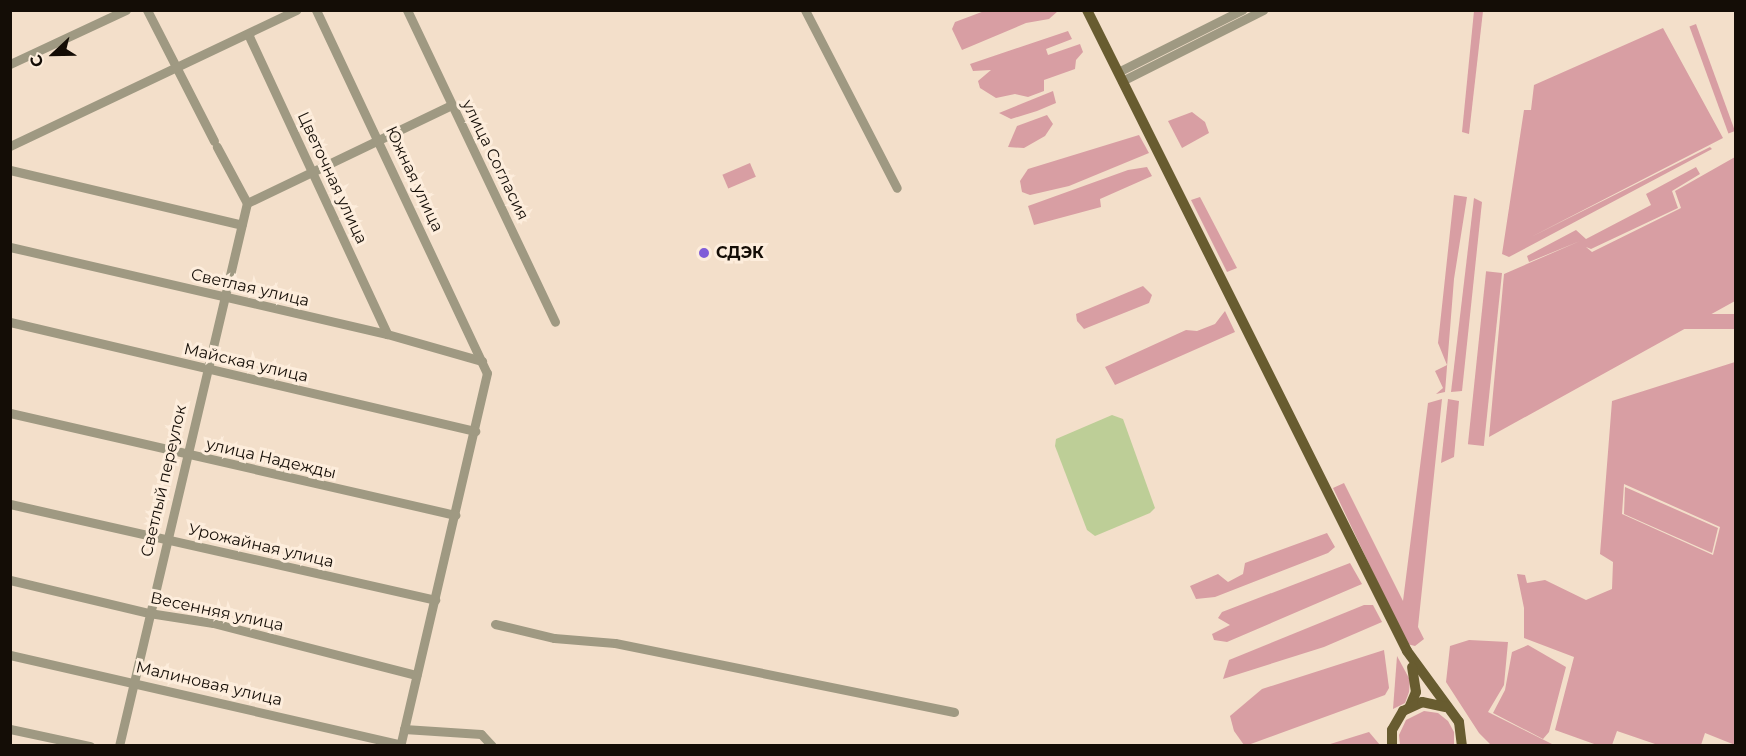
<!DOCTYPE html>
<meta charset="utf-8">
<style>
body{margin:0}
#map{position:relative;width:1746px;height:756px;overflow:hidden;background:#f3dfca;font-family:Montserrat,sans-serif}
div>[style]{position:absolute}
.green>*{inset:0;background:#d89ea3;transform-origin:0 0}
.water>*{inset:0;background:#bdce97}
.minor>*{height:9px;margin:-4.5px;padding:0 4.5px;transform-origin:4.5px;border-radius:4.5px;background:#9f9982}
.major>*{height:10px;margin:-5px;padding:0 5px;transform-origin:5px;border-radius:5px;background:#685c30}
.dots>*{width:16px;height:16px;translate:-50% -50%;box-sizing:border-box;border:3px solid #fdeddc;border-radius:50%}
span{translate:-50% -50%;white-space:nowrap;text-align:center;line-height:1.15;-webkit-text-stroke:6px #fdeddc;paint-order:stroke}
.street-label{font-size:16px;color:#140d06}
.poi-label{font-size:16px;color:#140d06;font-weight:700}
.left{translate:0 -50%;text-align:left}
.frame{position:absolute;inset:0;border:12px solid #140d06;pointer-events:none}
.north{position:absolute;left:24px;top:24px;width:60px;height:60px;-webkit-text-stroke:4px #fdeddc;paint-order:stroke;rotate:248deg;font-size:16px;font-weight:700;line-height:24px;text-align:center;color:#140d06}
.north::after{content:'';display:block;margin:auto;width:21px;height:27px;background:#140d06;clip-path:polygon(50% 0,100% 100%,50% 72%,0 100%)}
</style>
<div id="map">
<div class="green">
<div style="clip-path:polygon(987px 10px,1058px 10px,1058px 11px,1049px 19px,1026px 23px,962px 50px,952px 29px,955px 22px)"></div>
<div style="clip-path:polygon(1474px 11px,1483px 11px,1469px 134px,1462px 132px)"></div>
<div style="left:1696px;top:24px;width:114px;height:7px;rotate:70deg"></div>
<div style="clip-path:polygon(1663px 28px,1723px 138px,1531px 237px,1710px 147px,1712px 149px,1509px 257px,1502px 254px,1524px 110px,1531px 110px,1534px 85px)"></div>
<div style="clip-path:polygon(1068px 31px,1072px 39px,1046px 49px,1048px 55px,1080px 44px,1083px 52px,1076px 60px,1075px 69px,1044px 80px,1044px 91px,1028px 97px,1015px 94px,996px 98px,980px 88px,978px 81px,991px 70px,973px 71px,970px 64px)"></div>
<div style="clip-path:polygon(1053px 91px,1056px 103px,1037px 111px,1011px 119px,999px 113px)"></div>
<div style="clip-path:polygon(1192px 112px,1205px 122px,1209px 133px,1182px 148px,1168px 121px)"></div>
<div style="clip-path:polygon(1047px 115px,1053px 124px,1045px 136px,1024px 148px,1008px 147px,1017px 126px)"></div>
<div style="clip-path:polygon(1139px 135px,1149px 153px,1069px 186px,1030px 195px,1022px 192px,1020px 181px,1028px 169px)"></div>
<div style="clip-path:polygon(1735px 157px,1735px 301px,1489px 437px,1504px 274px,1580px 241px,1529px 262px,1527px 256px,1576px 230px,1586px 239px,1651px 205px,1646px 194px,1696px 167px,1700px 174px,1672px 191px,1678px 208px,1591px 249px,1586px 247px,1592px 252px,1681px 208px,1675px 191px)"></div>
<div style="left:750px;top:163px;width:15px;height:30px;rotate:67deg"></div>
<div style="clip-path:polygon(1147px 167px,1152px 176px,1100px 199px,1101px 207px,1034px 225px,1028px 206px,1128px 170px)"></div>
<div style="clip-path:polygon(1454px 195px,1467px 197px,1454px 279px,1445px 392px,1436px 394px,1443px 388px,1435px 371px,1447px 365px,1438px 343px)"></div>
<div style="clip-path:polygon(1200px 197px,1237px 268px,1227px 272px,1191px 200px)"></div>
<div style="clip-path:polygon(1474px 198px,1482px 202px,1462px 391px,1451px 392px)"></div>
<div style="left:1502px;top:273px;width:174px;height:16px;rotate:96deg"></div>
<div style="clip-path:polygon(1143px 286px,1152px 295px,1149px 303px,1084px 329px,1077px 321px,1076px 314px)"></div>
<div style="clip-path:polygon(1225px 311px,1235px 332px,1115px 385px,1105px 367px,1186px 330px,1197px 331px,1215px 324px)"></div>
<div style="left:1735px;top:314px;width:15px;height:152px;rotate:90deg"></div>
<div style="clip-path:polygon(evenodd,1735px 362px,1735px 745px,1705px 733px,1701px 745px,1658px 745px,1617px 731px,1612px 745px,1597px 745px,1555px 730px,1574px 657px,1524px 638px,1524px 608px,1517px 574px,1525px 575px,1527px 583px,1545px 580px,1586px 600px,1612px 589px,1613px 562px,1600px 554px,1612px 401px,1735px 362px,1624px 484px,1720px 527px,1713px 555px,1622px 514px,1624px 484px)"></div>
<div style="clip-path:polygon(1442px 399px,1418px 627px,1424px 639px,1415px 646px,1407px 644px,1333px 488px,1344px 483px,1403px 601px,1428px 403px)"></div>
<div style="clip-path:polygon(1448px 399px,1459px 401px,1454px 457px,1441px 463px)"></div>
<div style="clip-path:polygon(1625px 487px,1718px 528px,1712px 553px,1624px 514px)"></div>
<div style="clip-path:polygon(1327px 533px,1335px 547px,1328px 553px,1215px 597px,1196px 599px,1190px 586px,1218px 574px,1228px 582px,1243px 574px,1245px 563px)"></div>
<div style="clip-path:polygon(1350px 563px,1362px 584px,1227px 642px,1214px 640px,1212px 634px,1230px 625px,1218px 618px,1222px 612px)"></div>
<div style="clip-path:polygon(1364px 605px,1373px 605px,1382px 622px,1324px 647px,1223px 679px,1229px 660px)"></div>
<div style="clip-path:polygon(1469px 640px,1508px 642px,1504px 685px,1488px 712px,1554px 745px,1491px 745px,1479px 733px,1446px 682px,1450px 646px)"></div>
<div style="clip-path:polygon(1528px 645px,1566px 667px,1549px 732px,1543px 739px,1493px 713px,1505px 690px,1512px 652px)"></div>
<div style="clip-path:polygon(1384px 650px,1389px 688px,1385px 695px,1248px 745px,1244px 745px,1234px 731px,1230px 716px,1262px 689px)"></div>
<div style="clip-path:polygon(1397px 656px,1410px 680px,1409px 692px,1405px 703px,1393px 709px)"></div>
<div style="clip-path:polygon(1424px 711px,1438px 713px,1448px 721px,1454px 732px,1454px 745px,1400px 745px,1399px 735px,1406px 720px)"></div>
<div style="clip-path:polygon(1369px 732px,1380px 745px,1327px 745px)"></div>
</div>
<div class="water">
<div style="clip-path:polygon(1112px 415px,1123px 419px,1155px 508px,1150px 513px,1095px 536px,1087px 530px,1055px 446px,1056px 439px)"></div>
</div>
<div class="minor">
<div style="left:147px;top:10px;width:147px;rotate:62.9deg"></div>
<div style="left:316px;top:10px;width:401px;rotate:64.8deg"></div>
<div style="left:487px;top:373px;width:383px;rotate:103.1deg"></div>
<div style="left:407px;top:10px;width:345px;rotate:64.6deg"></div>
<div style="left:805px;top:10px;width:200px;rotate:62.7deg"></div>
<div style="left:248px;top:34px;width:331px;rotate:65.1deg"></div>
<div style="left:10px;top:64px;width:128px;rotate:-25deg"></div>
<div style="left:1118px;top:72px;width:139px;rotate:-26.6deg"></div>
<div style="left:1122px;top:81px;width:158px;rotate:-26.7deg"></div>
<div style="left:10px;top:146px;width:317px;rotate:-25.4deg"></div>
<div style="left:10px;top:170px;width:238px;rotate:13.3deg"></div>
<div style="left:247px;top:203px;width:227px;rotate:-25.6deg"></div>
<div style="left:10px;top:247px;width:387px;rotate:13deg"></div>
<div style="left:387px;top:334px;width:99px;rotate:15.9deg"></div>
<div style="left:10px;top:322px;width:478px;rotate:13.2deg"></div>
<div style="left:10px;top:413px;width:457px;rotate:12.9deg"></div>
<div style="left:10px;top:504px;width:436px;rotate:12.7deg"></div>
<div style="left:10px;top:580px;width:143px;rotate:13.4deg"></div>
<div style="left:149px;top:613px;width:65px;rotate:8.9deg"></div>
<div style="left:213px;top:623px;width:210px;rotate:14.4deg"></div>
<div style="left:495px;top:624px;width:61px;rotate:13.3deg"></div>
<div style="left:554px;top:638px;width:61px;rotate:4.7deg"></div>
<div style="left:615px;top:643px;width:346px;rotate:11.5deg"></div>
<div style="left:10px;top:655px;width:400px;rotate:12.9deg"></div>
<div style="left:10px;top:729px;width:82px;rotate:12deg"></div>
<div style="left:404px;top:729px;width:77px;rotate:3.7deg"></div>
<div style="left:481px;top:734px;width:16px;rotate:47deg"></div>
<div style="left:119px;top:746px;width:558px;rotate:-76.74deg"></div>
<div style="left:247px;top:203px;width:64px;rotate:-118.2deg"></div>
</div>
<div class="major">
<div style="left:1087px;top:10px;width:716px;rotate:63.47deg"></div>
<div style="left:1407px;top:651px;width:88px;rotate:53.8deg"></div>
<div style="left:1459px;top:722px;width:24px;rotate:83deg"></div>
<div style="left:1410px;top:706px;width:15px;rotate:-67deg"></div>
<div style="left:1416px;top:692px;width:25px;rotate:-99deg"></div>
<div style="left:1392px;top:746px;width:16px;rotate:-90deg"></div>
<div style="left:1392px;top:730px;width:22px;rotate:-60deg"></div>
<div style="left:1403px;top:711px;width:21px;rotate:-25deg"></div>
<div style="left:1422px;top:702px;width:24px;rotate:12deg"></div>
</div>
<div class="dots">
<div style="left:704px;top:253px;background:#805dd8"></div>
</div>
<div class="street-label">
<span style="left:495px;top:160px;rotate:64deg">улица Согласия</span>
<span style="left:332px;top:178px;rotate:65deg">Цветочная улица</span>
<span style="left:414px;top:179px;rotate:65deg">Южная улица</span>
<span style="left:250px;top:288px;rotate:13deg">Светлая улица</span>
<span style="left:246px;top:363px;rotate:13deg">Майская улица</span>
<span style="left:271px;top:459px;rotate:13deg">улица Надежды</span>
<span style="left:164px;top:481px;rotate:-77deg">Светлый переулок</span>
<span style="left:261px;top:546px;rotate:13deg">Урожайная улица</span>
<span style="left:217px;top:612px;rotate:12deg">Весенняя улица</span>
<span style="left:209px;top:684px;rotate:13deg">Малиновая улица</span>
</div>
<div class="poi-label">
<span class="left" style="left:716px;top:253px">СДЭК</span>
</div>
<div class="frame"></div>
<div class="north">С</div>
</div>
